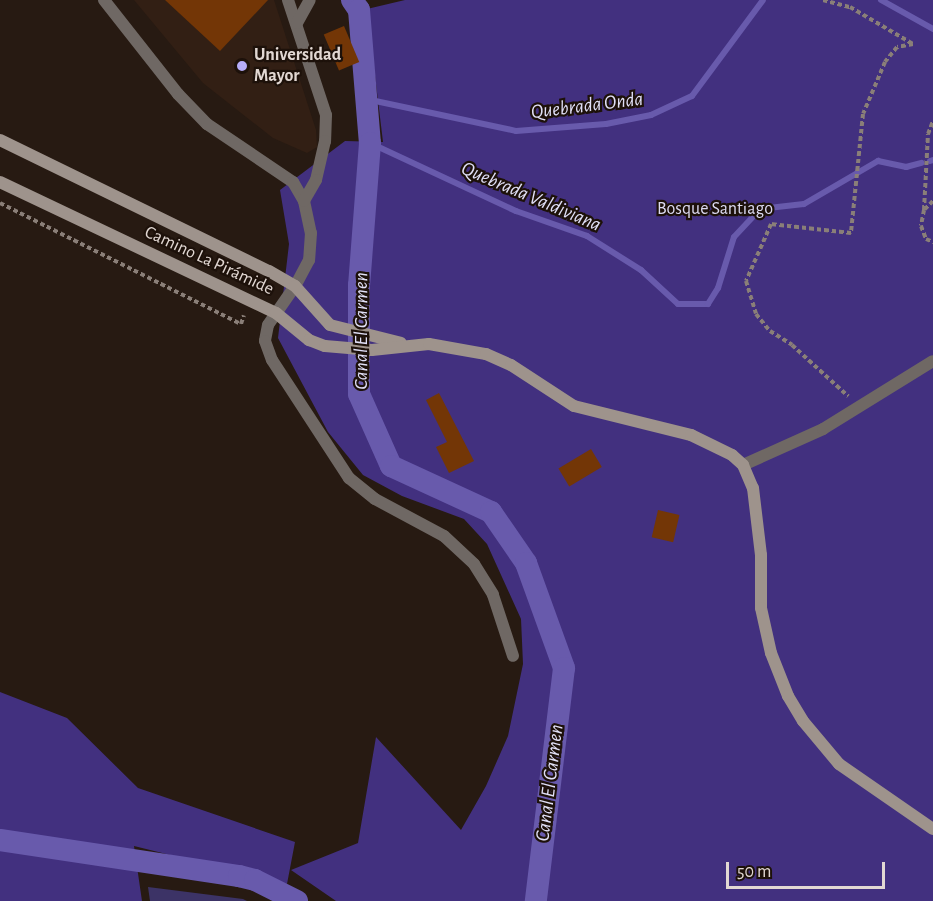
<!DOCTYPE html>
<meta charset="utf-8">
<style>
body{margin:0}
#map{position:relative;width:933px;height:901px;overflow:hidden;background:#271a12;font-family:"Alegreya Sans",sans-serif}
div>[style]{position:absolute}
.built>*{inset:0;background:#321f14}
.green>*{inset:0;background:#3c3366}
.forest>*{inset:0;background:#42307f}
.stream>*{height:6px;margin:-3px;padding:0 3px;transform-origin:3px;border-radius:3px;background:#685aac}
.canal>*{height:22px;margin:-11px;padding:0 11px;transform-origin:11px;border-radius:11px;background:#685aac}
.building>*{inset:0;background:#733606;transform-origin:0 0}
.path>*{height:4px;margin-top:-2px;transform-origin:0;background:repeating-linear-gradient(90deg,#8a7f78 0 4.5px,transparent 0 7.5px)}
.lane>*{height:12px;margin:-6px;padding:0 6px;transform-origin:6px;border-radius:6px;background:#6f6864}
.street>*{height:12px;margin:-6px;padding:0 6px;transform-origin:6px;border-radius:6px;background:#6f6864}
.secondary>*{height:12px;margin:-6px;padding:0 6px;transform-origin:6px;border-radius:6px;background:#9e938c}
.dots>*{width:16px;height:16px;translate:-50% -50%;box-sizing:border-box;border:3px solid #1d110a;border-radius:50%}
span{translate:-50% -50%;white-space:nowrap;text-align:center;line-height:1.15;-webkit-text-stroke:4.5px #1d110a;paint-order:stroke}
.poi-label{font-size:18px;color:#e2d8d3;font-weight:700}
.left{translate:0 -50%;text-align:left}
.park-label{font-size:18px;color:#dcdaf1}
.street-label{font-size:18px;color:#e2d8d3}
.water-label{font-size:20px;color:#e1e0f7;font-style:italic}
.scale{position:absolute;left:726px;top:862px;width:159px;height:27px;box-sizing:border-box;border:3px solid #e2d8d3;border-top:0;padding-left:8px;font-size:18px;line-height:21px;white-space:nowrap;color:#e2d8d3;-webkit-text-stroke:4px #1d110a;paint-order:stroke}
</style>
<div id="map">
<div class="built">
<div style="clip-path:polygon(134px 0,274px 0,316px 130px,317px 147px,307px 153px,273px 138px,203px 83px)"></div>
</div>
<div class="green">
<div style="clip-path:polygon(148px 887px,243px 899px,247px 901px,150px 901px)"></div>
</div>
<div class="forest">
<div style="clip-path:polygon(405px 0,933px 0,933px 901px,336px 901px,291px 870px,358px 843px,376px 737px,461px 830px,486px 786px,508px 736px,523px 664px,521px 619px,487px 544px,464px 519px,402px 496px,363px 475px,328px 432px,278px 338px,289px 244px,280px 190px,345px 141px,383px 142px,367px 9px)"></div>
<div style="clip-path:polygon(0 692px,67px 718px,138px 788px,295px 842px,287px 884px,134px 846px,142px 901px,0 901px)"></div>
</div>
<div class="stream">
<div style="left:881px;top:0;width:60px;rotate:29.1deg"></div>
<div style="left:366px;top:99px;width:153px;rotate:12deg"></div>
<div style="left:516px;top:131px;width:90px;rotate:-4.4deg"></div>
<div style="left:606px;top:124px;width:46px;rotate:-11.3deg"></div>
<div style="left:651px;top:115px;width:45px;rotate:-24.9deg"></div>
<div style="left:692px;top:96px;width:119px;rotate:-53.5deg"></div>
<div style="left:370px;top:143px;width:161px;rotate:25deg"></div>
<div style="left:516px;top:211px;width:75px;rotate:19.4deg"></div>
<div style="left:587px;top:236px;width:64px;rotate:32.2deg"></div>
<div style="left:641px;top:270px;width:50px;rotate:42.6deg"></div>
<div style="left:678px;top:304px;width:30px"></div>
<div style="left:708px;top:304px;width:19px;rotate:-58deg"></div>
<div style="left:718px;top:288px;width:53px;rotate:-72.6deg"></div>
<div style="left:734px;top:237px;width:38px;rotate:-47deg"></div>
<div style="left:760px;top:209px;width:44px;rotate:-6.5deg"></div>
<div style="left:804px;top:204px;width:86px;rotate:-30.2deg"></div>
<div style="left:878px;top:161px;width:29px;rotate:12deg"></div>
<div style="left:906px;top:167px;width:16px;rotate:-15deg"></div>
<div style="left:930px;top:161px;width:3px;rotate:-18deg"></div>
</div>
<div class="canal">
<div style="left:352px;top:0;width:12px;rotate:55deg"></div>
<div style="left:359px;top:10px;width:133px;rotate:85.3deg"></div>
<div style="left:370px;top:143px;width:142px;rotate:94.4deg"></div>
<div style="left:359px;top:285px;width:109px;rotate:90deg"></div>
<div style="left:359px;top:394px;width:79px;rotate:66deg"></div>
<div style="left:391px;top:466px;width:110px;rotate:24.7deg"></div>
<div style="left:491px;top:512px;width:62px;rotate:55.5deg"></div>
<div style="left:526px;top:563px;width:112px;rotate:70.1deg"></div>
<div style="left:564px;top:668px;width:235px;rotate:96.9deg"></div>
<div style="left:0;top:840px;width:242px;rotate:8.6deg"></div>
<div style="left:239px;top:876px;width:16px;rotate:14deg"></div>
<div style="left:255px;top:880px;width:47px;rotate:26.6deg"></div>
</div>
<div class="building">
<div style="clip-path:polygon(165px 0,268px 0,220px 51px)"></div>
<div style="left:344px;top:26px;width:39px;height:22px;rotate:67deg"></div>
<div style="clip-path:polygon(439px 393px,474px 461px,449px 473px,436px 447px,447px 442px,426px 400px)"></div>
<div style="left:591px;top:449px;width:21px;height:38px;rotate:59deg"></div>
<div style="left:658px;top:510px;width:22px;height:28px;rotate:13deg"></div>
</div>
<div class="path">
<div style="left:823px;top:0;width:28px;rotate:15deg"></div>
<div style="left:850px;top:7px;width:73px;rotate:30.4deg"></div>
<div style="left:913px;top:44px;width:16px;rotate:169deg"></div>
<div style="left:897px;top:47px;width:19px;rotate:129deg"></div>
<div style="left:885px;top:62px;width:56px;rotate:112.9deg"></div>
<div style="left:863px;top:114px;width:120px;rotate:95.8deg"></div>
<div style="left:851px;top:233px;width:81px;rotate:-173.6deg"></div>
<div style="left:771px;top:224px;width:62px;rotate:113.7deg"></div>
<div style="left:746px;top:281px;width:34px;rotate:73deg"></div>
<div style="left:756px;top:314px;width:22px;rotate:51deg"></div>
<div style="left:770px;top:331px;width:26px;rotate:32deg"></div>
<div style="left:792px;top:345px;width:76px;rotate:42.3deg"></div>
<div style="left:933px;top:201px;width:13px;rotate:135deg"></div>
<div style="left:924px;top:210px;width:16px;rotate:101deg"></div>
<div style="left:921px;top:226px;width:14px;rotate:69deg"></div>
<div style="left:926px;top:239px;width:8px;rotate:23deg"></div>
<div style="left:0;top:203px;width:270px;rotate:26.7deg"></div>
<div style="left:241px;top:324px;width:9px;rotate:-72deg"></div>
<div style="left:924px;top:210px;width:76px;rotate:-87deg"></div>
<div style="left:928px;top:134px;width:14px;rotate:-69deg"></div>
</div>
<div class="lane">
<div style="left:295px;top:286px;width:47px;rotate:124.7deg"></div>
<div style="left:268px;top:325px;width:16px;rotate:101deg"></div>
<div style="left:265px;top:341px;width:20px;rotate:70deg"></div>
<div style="left:272px;top:360px;width:141px;rotate:56.9deg"></div>
<div style="left:349px;top:478px;width:33px;rotate:39deg"></div>
<div style="left:375px;top:499px;width:78px;rotate:28.2deg"></div>
<div style="left:444px;top:536px;width:41px;rotate:43deg"></div>
<div style="left:474px;top:564px;width:36px;rotate:58deg"></div>
<div style="left:493px;top:595px;width:64px;rotate:71.8deg"></div>
</div>
<div class="street">
<div style="left:104px;top:0;width:120px;rotate:51.8deg"></div>
<div style="left:178px;top:94px;width:42px;rotate:46deg"></div>
<div style="left:207px;top:124px;width:104px;rotate:34deg"></div>
<div style="left:293px;top:182px;width:22px;rotate:60deg"></div>
<div style="left:304px;top:201px;width:33px;rotate:78deg"></div>
<div style="left:311px;top:233px;width:27px;rotate:94deg"></div>
<div style="left:309px;top:260px;width:30px;rotate:118deg"></div>
<div style="left:288px;top:0;width:121px;rotate:71.7deg"></div>
<div style="left:326px;top:115px;width:26px;rotate:92deg"></div>
<div style="left:325px;top:141px;width:40px;rotate:103deg"></div>
<div style="left:316px;top:180px;width:24px;rotate:120deg"></div>
<div style="left:297px;top:23px;width:26px;rotate:-61deg"></div>
<div style="left:743px;top:465px;width:88px;rotate:-24.2deg"></div>
<div style="left:823px;top:429px;width:129px;rotate:-31.7deg"></div>
</div>
<div class="secondary">
<div style="left:0;top:140px;width:299px;rotate:26deg"></div>
<div style="left:269px;top:271px;width:30px;rotate:30deg"></div>
<div style="left:295px;top:286px;width:52px;rotate:48.1deg"></div>
<div style="left:330px;top:325px;width:73px;rotate:14.2deg"></div>
<div style="left:0;top:182px;width:306px;rotate:25.4deg"></div>
<div style="left:276px;top:313px;width:43px;rotate:39.3deg"></div>
<div style="left:309px;top:340px;width:17px;rotate:21deg"></div>
<div style="left:325px;top:346px;width:47px;rotate:4.9deg"></div>
<div style="left:372px;top:350px;width:57px;rotate:-6deg"></div>
<div style="left:429px;top:344px;width:58px;rotate:10deg"></div>
<div style="left:486px;top:354px;width:27px;rotate:24deg"></div>
<div style="left:511px;top:365px;width:75px;rotate:33.1deg"></div>
<div style="left:574px;top:406px;width:121px;rotate:13.9deg"></div>
<div style="left:691px;top:435px;width:46px;rotate:26deg"></div>
<div style="left:732px;top:455px;width:15px;rotate:42deg"></div>
<div style="left:743px;top:465px;width:25px;rotate:67deg"></div>
<div style="left:753px;top:488px;width:67px;rotate:83.2deg"></div>
<div style="left:761px;top:555px;width:53px;rotate:90deg"></div>
<div style="left:761px;top:608px;width:46px;rotate:77.5deg"></div>
<div style="left:771px;top:653px;width:46px;rotate:68.4deg"></div>
<div style="left:788px;top:696px;width:29px;rotate:59deg"></div>
<div style="left:803px;top:721px;width:56px;rotate:50.1deg"></div>
<div style="left:839px;top:764px;width:114px;rotate:34.7deg"></div>
</div>
<div class="dots">
<div style="left:242px;top:66px;background:#b5acf8"></div>
</div>
<div class="poi-label">
<span class="left" style="left:254px;top:66px">Universidad<br>Mayor</span>
</div>
<div class="park-label">
<span style="left:715px;top:209px">Bosque Santiago</span>
</div>
<div class="street-label">
<span style="left:209px;top:261px;rotate:25deg">Camino La Pirámide</span>
</div>
<div class="water-label">
<span style="left:587px;top:106px;rotate:-7deg">Quebrada Onda</span>
<span style="left:531px;top:197px;rotate:23deg">Quebrada Valdiviana</span>
<span style="left:361px;top:331px;rotate:-90deg">Canal El Carmen</span>
<span style="left:550px;top:783px;rotate:-83deg">Canal El Carmen</span>
</div>
<div class="scale">50 m</div>
</div>
